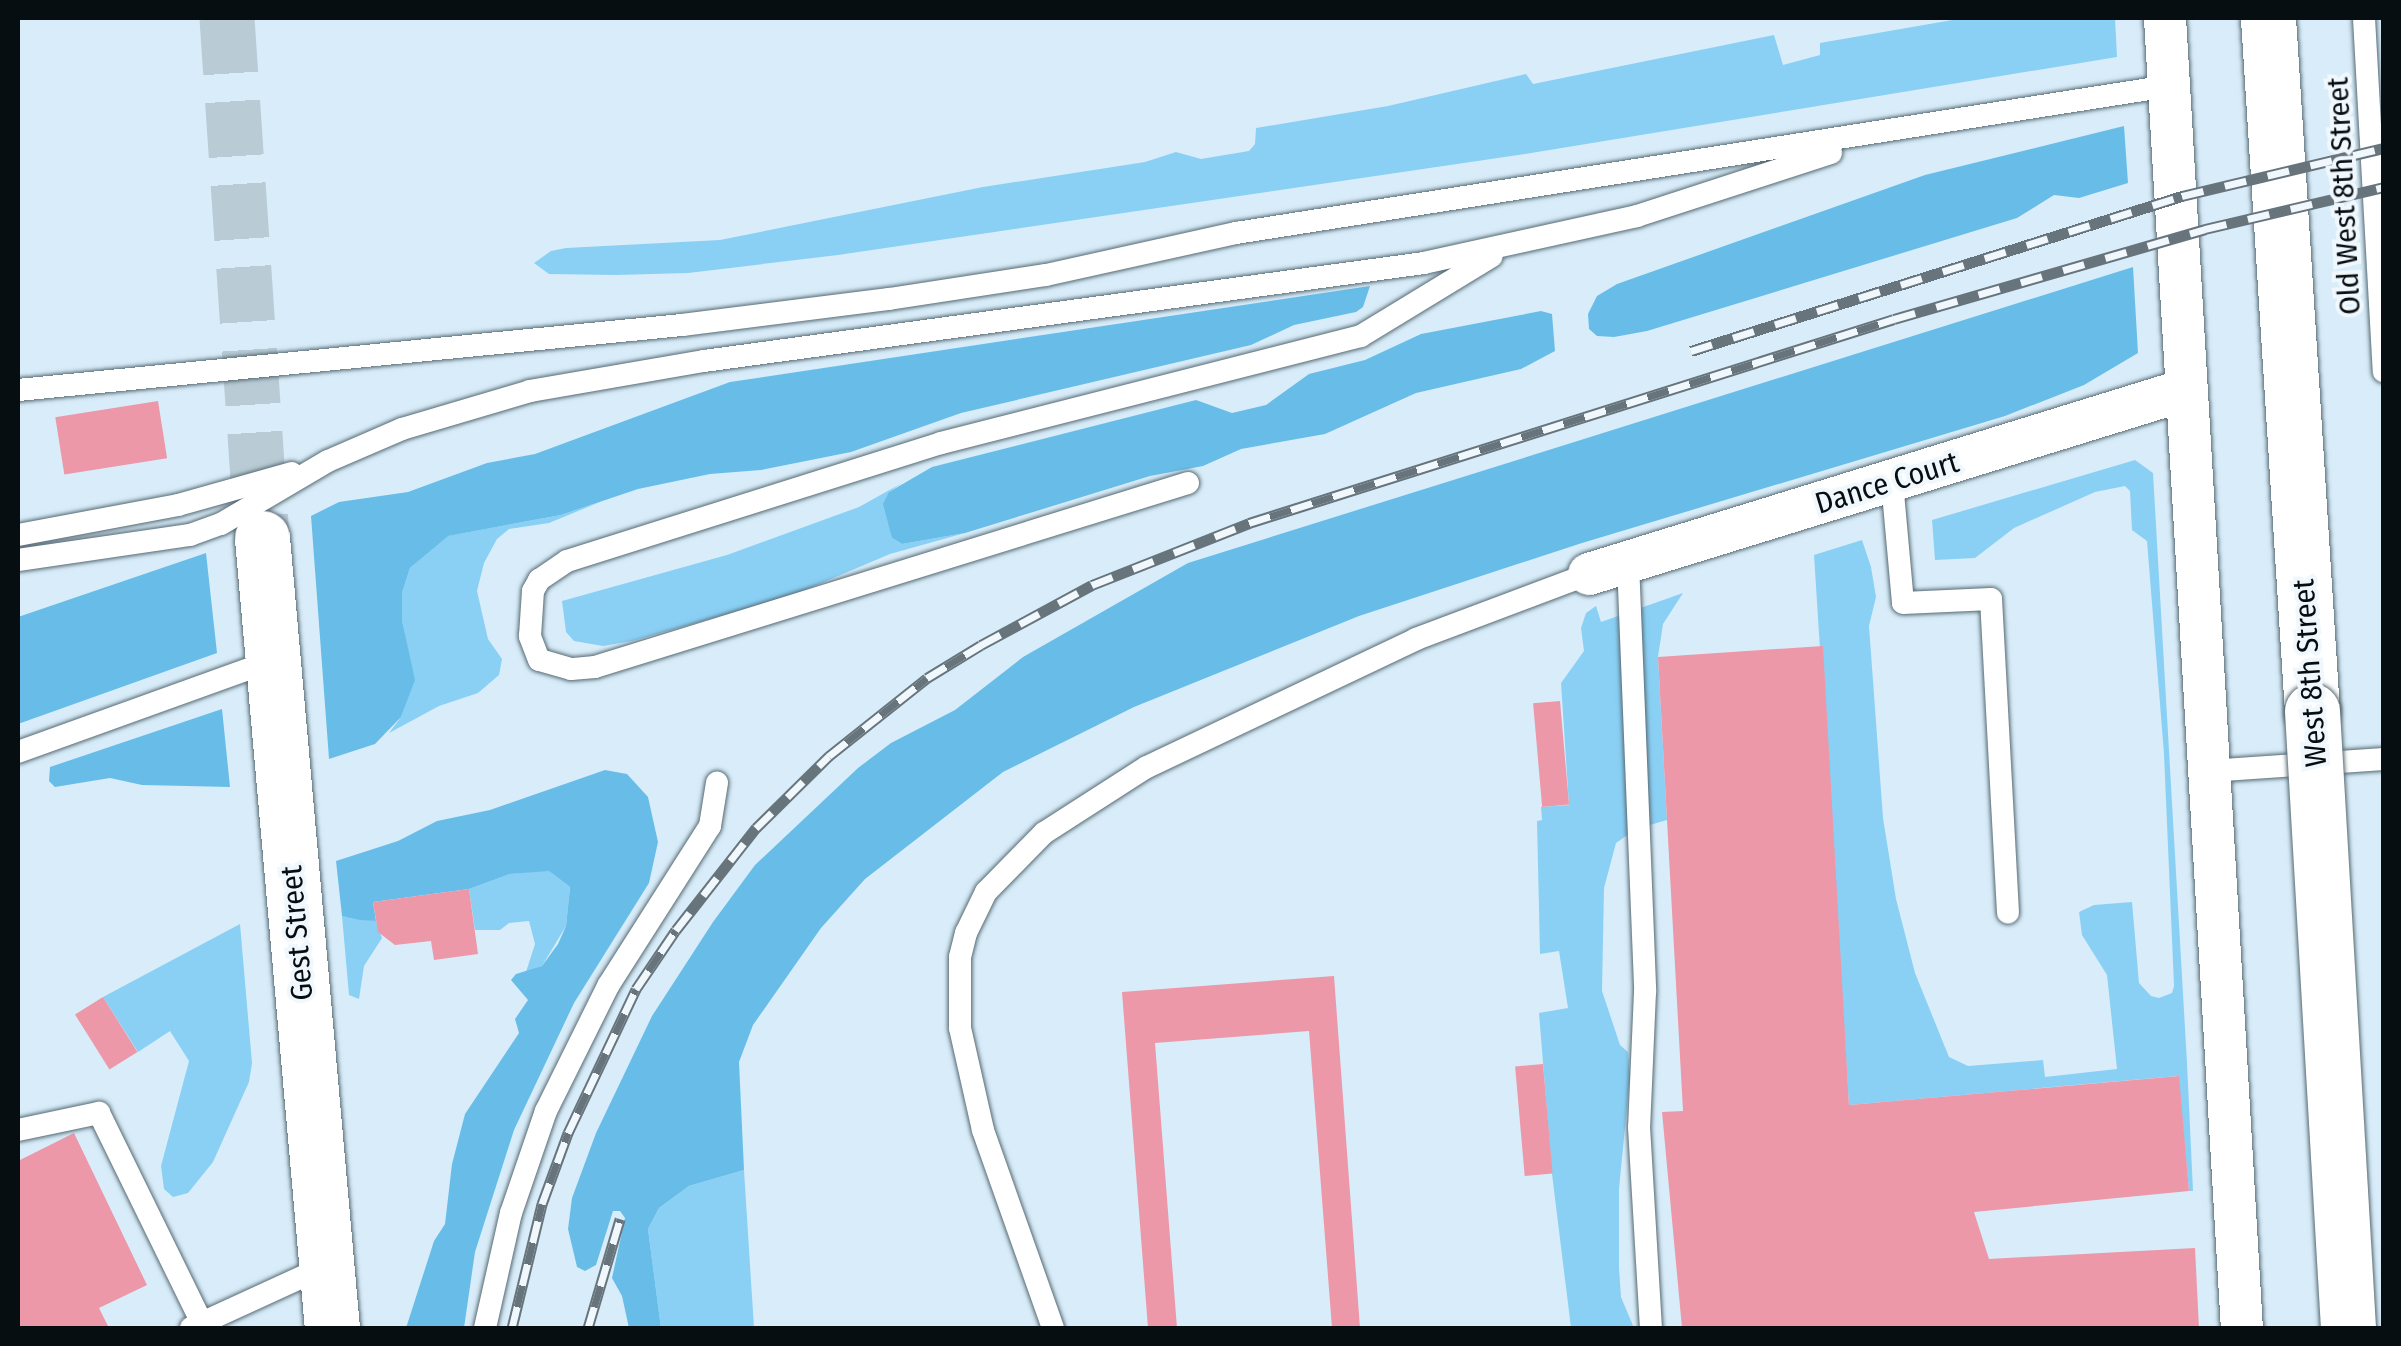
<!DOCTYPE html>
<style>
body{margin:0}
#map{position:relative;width:2401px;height:1346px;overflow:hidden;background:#d8edf9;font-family:"Fira Sans Condensed",sans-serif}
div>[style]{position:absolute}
.green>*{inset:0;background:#8ad0f5}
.forest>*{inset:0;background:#68bde8}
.building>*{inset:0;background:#ec98a9;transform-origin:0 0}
.secondary-tunnel>*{height:55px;margin-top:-27.5px;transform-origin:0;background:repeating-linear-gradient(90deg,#b9ccd6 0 55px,transparent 0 83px)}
.roads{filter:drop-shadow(0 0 2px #566973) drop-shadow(0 0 2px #566973)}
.lane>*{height:22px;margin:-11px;padding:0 11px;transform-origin:11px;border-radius:11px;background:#fff}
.street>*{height:42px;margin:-21px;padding:0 21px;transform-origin:21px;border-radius:21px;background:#fff}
.secondary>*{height:55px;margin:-27.5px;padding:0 27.5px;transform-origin:27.5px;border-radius:27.5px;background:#fff}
.rail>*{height:11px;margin-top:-5.5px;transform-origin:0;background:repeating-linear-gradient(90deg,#f0f8fd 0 22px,#67747c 0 44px);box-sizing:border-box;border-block:2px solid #67747c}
.bridges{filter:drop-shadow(0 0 2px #566973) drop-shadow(0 0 2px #566973)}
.secondary-bridge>*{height:55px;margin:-27.5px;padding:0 27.5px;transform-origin:27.5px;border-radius:27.5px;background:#fff}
span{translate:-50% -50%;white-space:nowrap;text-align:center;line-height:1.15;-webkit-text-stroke:8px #f0f8fd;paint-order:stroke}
.street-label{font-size:30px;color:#070e12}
.frame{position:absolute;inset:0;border:20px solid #070e12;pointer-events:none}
</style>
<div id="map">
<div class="green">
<div style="clip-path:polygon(1964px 18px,2115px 18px,2117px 57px,1525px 154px,838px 255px,688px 273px,616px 275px,549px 274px,534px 263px,551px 251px,566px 248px,720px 240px,983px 187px,1145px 162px,1176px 152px,1201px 159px,1249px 151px,1255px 144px,1256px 128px,1388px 106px,1526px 74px,1533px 84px,1774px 35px,1783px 65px,1820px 55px,1820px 43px)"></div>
<div style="clip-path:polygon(2135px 460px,2153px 473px,2187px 1063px,2193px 1191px,2189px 1191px,2178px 1076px,1849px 1105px,1814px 555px,1862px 540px,1871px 567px,1876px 597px,1869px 626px,1883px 818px,1896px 899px,1915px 973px,1949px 1057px,1968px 1066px,2043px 1060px,2045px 1077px,2117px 1069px,2107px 975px,2082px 935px,2079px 912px,2094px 905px,2132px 902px,2139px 983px,2151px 996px,2159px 998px,2172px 993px,2174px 986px,2164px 754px,2147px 541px,2132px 530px,2130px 491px,2125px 486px,2095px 492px,2014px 528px,1975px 558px,1935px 560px,1932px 520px)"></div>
<div style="clip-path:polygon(902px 483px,889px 492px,892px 538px,902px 544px,965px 533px,890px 554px,791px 596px,632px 641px,603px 646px,574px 641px,566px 632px,562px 601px,727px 555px,859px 507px)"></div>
<div style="clip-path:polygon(600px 502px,549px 523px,509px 529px,497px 539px,484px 563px,477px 591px,488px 639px,502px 659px,499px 675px,478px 693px,439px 706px,389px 733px,401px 717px,414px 680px,402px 620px,402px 593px,410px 568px,447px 536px,561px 515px)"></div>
<div style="clip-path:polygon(1683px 593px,1663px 624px,1658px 657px,1667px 820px,1636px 829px,1616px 843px,1604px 888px,1602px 991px,1620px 1045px,1628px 1052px,1630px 1076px,1619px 1189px,1619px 1268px,1621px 1297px,1634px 1328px,1571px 1328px,1552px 1174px,1539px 1013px,1568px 1008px,1559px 951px,1540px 954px,1537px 821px,1542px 820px,1541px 807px,1569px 805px,1561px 683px,1584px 651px,1581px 628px,1586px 613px,1596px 606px,1601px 622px)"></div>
<div style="clip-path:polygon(548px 870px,570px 887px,566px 926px,542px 966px,526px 972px,535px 944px,529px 921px,509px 923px,500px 930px,475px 930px,469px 889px,510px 874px)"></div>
<div style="clip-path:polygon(342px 916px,376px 921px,382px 938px,364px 966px,359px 999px,349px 995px)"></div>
<div style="clip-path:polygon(240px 924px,252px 1063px,249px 1082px,213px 1162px,188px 1193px,173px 1197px,164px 1189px,161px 1166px,189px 1061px,170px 1031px,138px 1052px,103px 997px)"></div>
<div style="clip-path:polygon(744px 1170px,754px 1328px,661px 1328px,648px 1229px,659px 1208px,689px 1186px)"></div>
</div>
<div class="forest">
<div style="clip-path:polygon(2124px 126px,2128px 183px,2079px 198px,2054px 195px,2017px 218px,1647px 331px,1614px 337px,1597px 336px,1589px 329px,1588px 314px,1597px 296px,1617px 284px,1925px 175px)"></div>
<div style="clip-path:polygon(2133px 267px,2138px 353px,2084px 385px,2005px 416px,1582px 543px,1359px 616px,1134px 707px,1003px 772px,865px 879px,821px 928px,753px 1025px,739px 1062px,744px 1170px,689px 1186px,659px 1208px,648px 1229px,661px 1328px,629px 1328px,622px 1296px,612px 1278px,625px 1218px,620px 1211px,613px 1211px,596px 1265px,585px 1271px,577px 1267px,568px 1229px,572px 1198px,596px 1133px,652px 1016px,713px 922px,755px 865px,858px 768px,891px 743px,955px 710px,1023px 657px,1188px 563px)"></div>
<div style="clip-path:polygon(1370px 286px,1363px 307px,1356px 312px,1294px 325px,1251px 345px,961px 413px,851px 452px,761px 470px,710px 474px,638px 489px,561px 515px,448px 536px,410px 568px,402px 593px,402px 620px,415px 680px,401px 717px,375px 744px,329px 759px,311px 516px,339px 502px,408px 492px,487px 463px,535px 454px,730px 382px)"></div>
<div style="clip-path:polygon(1541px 311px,1552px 314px,1555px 351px,1521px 369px,1416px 393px,1325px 434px,1241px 449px,1203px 466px,1150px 476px,965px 533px,902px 544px,892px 538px,883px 504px,889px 492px,932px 467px,1196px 400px,1232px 413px,1266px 405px,1309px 374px,1365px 360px,1421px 334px)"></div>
<div style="clip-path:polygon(206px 553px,217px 653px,18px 724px,18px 617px)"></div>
<div style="clip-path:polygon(222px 709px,230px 787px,142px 785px,110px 778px,55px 787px,49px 781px,50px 767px)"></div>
<div style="clip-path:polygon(605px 770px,627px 774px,648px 797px,658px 842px,649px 883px,574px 1003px,514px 1130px,475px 1252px,464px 1328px,406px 1328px,434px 1241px,445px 1224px,452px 1164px,465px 1114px,519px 1033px,515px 1019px,528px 1000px,511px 980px,516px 974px,542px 966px,558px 944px,566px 926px,570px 887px,549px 871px,510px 874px,469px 889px,373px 902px,376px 921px,360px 920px,342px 916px,336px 861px,398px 841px,437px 821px,490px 810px)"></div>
</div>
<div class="building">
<div style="left:158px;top:401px;width:58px;height:104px;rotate:81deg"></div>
<div style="clip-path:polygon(1823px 646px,1849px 1105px,2179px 1076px,2189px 1191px,1974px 1212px,1989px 1259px,2195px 1248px,2199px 1328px,1682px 1328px,1662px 1112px,1683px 1111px,1658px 657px)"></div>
<div style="left:1560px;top:701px;width:104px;height:27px;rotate:85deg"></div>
<div style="clip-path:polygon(469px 889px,478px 954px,434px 960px,431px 941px,395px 945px,378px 932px,373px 902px)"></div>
<div style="clip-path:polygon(1334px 976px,1360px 1328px,1332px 1328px,1309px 1031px,1155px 1043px,1177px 1328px,1148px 1328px,1122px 992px)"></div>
<div style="left:103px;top:997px;width:65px;height:33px;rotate:58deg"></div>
<div style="left:1543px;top:1064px;width:110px;height:28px;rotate:85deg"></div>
<div style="clip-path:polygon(74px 1133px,147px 1285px,99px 1308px,108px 1326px,102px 1328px,18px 1328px,18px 1161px)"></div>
</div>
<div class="secondary-tunnel">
<div style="left:227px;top:18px;width:521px;rotate:86.15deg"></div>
</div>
<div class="roads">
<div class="lane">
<div style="left:2364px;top:18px;width:354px;rotate:86.8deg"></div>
<div style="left:18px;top:390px;width:667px;rotate:-5.59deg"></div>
<div style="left:682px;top:325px;width:209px;rotate:-7.2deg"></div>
<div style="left:889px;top:299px;width:159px;rotate:-8.7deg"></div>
<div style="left:1046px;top:275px;width:195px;rotate:-12.5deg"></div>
<div style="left:1236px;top:233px;width:944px;rotate:-8.96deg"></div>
<div style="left:1892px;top:482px;width:121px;rotate:84.8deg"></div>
<div style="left:1903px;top:603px;width:88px;rotate:-2.6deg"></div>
<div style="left:1991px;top:599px;width:314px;rotate:86.9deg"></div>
<div style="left:1188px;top:483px;width:621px;rotate:162.76deg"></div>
<div style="left:595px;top:667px;width:24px;rotate:175deg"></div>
<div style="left:571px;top:669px;width:33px;rotate:-164deg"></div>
<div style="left:539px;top:660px;width:26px;rotate:-111deg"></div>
<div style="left:530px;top:636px;width:45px;rotate:-86.2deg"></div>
<div style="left:533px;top:591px;width:13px;rotate:-61deg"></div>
<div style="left:539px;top:580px;width:34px;rotate:-34deg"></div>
<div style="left:567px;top:561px;width:392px;rotate:-17.5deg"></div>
<div style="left:941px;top:443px;width:433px;rotate:-14.3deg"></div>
<div style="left:1361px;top:336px;width:153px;rotate:-31.4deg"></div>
<div style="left:18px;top:535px;width:163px;rotate:-10.6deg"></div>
<div style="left:178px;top:505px;width:118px;rotate:-15.7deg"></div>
<div style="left:18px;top:560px;width:174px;rotate:-8.3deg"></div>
<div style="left:190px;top:535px;width:33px;rotate:-20deg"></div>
<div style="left:221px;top:524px;width:124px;rotate:-30.5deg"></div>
<div style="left:328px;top:461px;width:81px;rotate:-23.4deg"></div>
<div style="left:402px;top:429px;width:134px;rotate:-16.5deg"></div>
<div style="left:530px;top:391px;width:177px;rotate:-9.8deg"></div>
<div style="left:704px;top:361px;width:727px;rotate:-7.75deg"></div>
<div style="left:1424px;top:263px;width:218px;rotate:-12.4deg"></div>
<div style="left:1637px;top:216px;width:204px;rotate:-18deg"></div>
<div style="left:1628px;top:562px;width:430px;rotate:87.7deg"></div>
<div style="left:1645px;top:992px;width:135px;rotate:92.5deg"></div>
<div style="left:1639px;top:1127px;width:201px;rotate:86.6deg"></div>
<div style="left:18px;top:752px;width:271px;rotate:-19.8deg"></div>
<div style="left:2209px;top:771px;width:175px;rotate:-3.9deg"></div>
<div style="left:18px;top:1130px;width:83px;rotate:-11.9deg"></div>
<div style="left:99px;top:1113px;width:234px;rotate:63.9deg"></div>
<div style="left:191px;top:1328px;width:149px;rotate:-24.7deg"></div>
<div style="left:485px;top:1328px;width:118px;rotate:-77.3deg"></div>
<div style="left:511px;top:1213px;width:108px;rotate:-71.1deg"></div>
<div style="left:546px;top:1111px;width:140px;rotate:-63.6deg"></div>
<div style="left:608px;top:986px;width:190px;rotate:-57.5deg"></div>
<div style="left:710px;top:826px;width:44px;rotate:-80.8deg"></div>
<div style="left:1053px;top:1328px;width:210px;rotate:-109.5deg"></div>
<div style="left:983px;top:1130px;width:105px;rotate:-102.7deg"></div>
<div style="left:960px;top:1028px;width:71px;rotate:-90deg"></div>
<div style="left:960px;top:957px;width:25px;rotate:-76deg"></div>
<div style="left:966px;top:933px;width:46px;rotate:-64deg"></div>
<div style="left:986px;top:892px;width:83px;rotate:-45.5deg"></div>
<div style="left:1044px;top:833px;width:122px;rotate:-32.7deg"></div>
<div style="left:1147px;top:767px;width:298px;rotate:-25.4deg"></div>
<div style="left:1416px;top:639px;width:185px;rotate:-20.6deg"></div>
</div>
<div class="street">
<div style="left:2165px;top:18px;width:1312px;rotate:86.64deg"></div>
<div style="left:1589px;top:574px;width:624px;rotate:-17.16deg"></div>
</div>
<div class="secondary">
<div style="left:2268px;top:18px;width:694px;rotate:86.37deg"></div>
<div style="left:262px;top:538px;width:793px;rotate:84.94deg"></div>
</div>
</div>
<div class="rail">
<div style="left:1691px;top:351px;width:515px;rotate:-17.52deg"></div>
<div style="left:2182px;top:196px;width:208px;rotate:-13.4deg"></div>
<div style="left:512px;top:1328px;width:128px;rotate:-76.4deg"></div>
<div style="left:542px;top:1204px;width:76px;rotate:-69.9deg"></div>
<div style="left:568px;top:1133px;width:159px;rotate:-64.7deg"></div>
<div style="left:636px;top:989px;width:71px;rotate:-55.9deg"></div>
<div style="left:676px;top:930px;width:130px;rotate:-51.9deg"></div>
<div style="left:756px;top:828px;width:103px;rotate:-44.6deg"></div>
<div style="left:829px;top:756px;width:125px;rotate:-38.5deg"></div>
<div style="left:927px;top:678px;width:63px;rotate:-31.4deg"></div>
<div style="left:981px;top:645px;width:126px;rotate:-28.4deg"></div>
<div style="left:1092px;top:585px;width:169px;rotate:-21.5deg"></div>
<div style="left:1249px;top:523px;width:676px;rotate:-17.55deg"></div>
<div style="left:1894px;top:319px;width:324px;rotate:-16.1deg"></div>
<div style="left:2205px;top:229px;width:184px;rotate:-13.2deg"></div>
<div style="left:588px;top:1328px;width:114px;rotate:-73.6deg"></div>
</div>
<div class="bridges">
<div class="secondary-bridge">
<div style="left:2312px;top:711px;width:618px;rotate:86.66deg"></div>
</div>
</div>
<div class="street-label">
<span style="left:2344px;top:196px;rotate:-93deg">Old West 8th Street</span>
<span style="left:1887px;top:483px;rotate:-17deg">Dance Court</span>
<span style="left:2310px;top:673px;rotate:-94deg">West 8th Street</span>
<span style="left:297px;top:933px;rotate:-95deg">Gest Street</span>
</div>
<div class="frame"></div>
</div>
